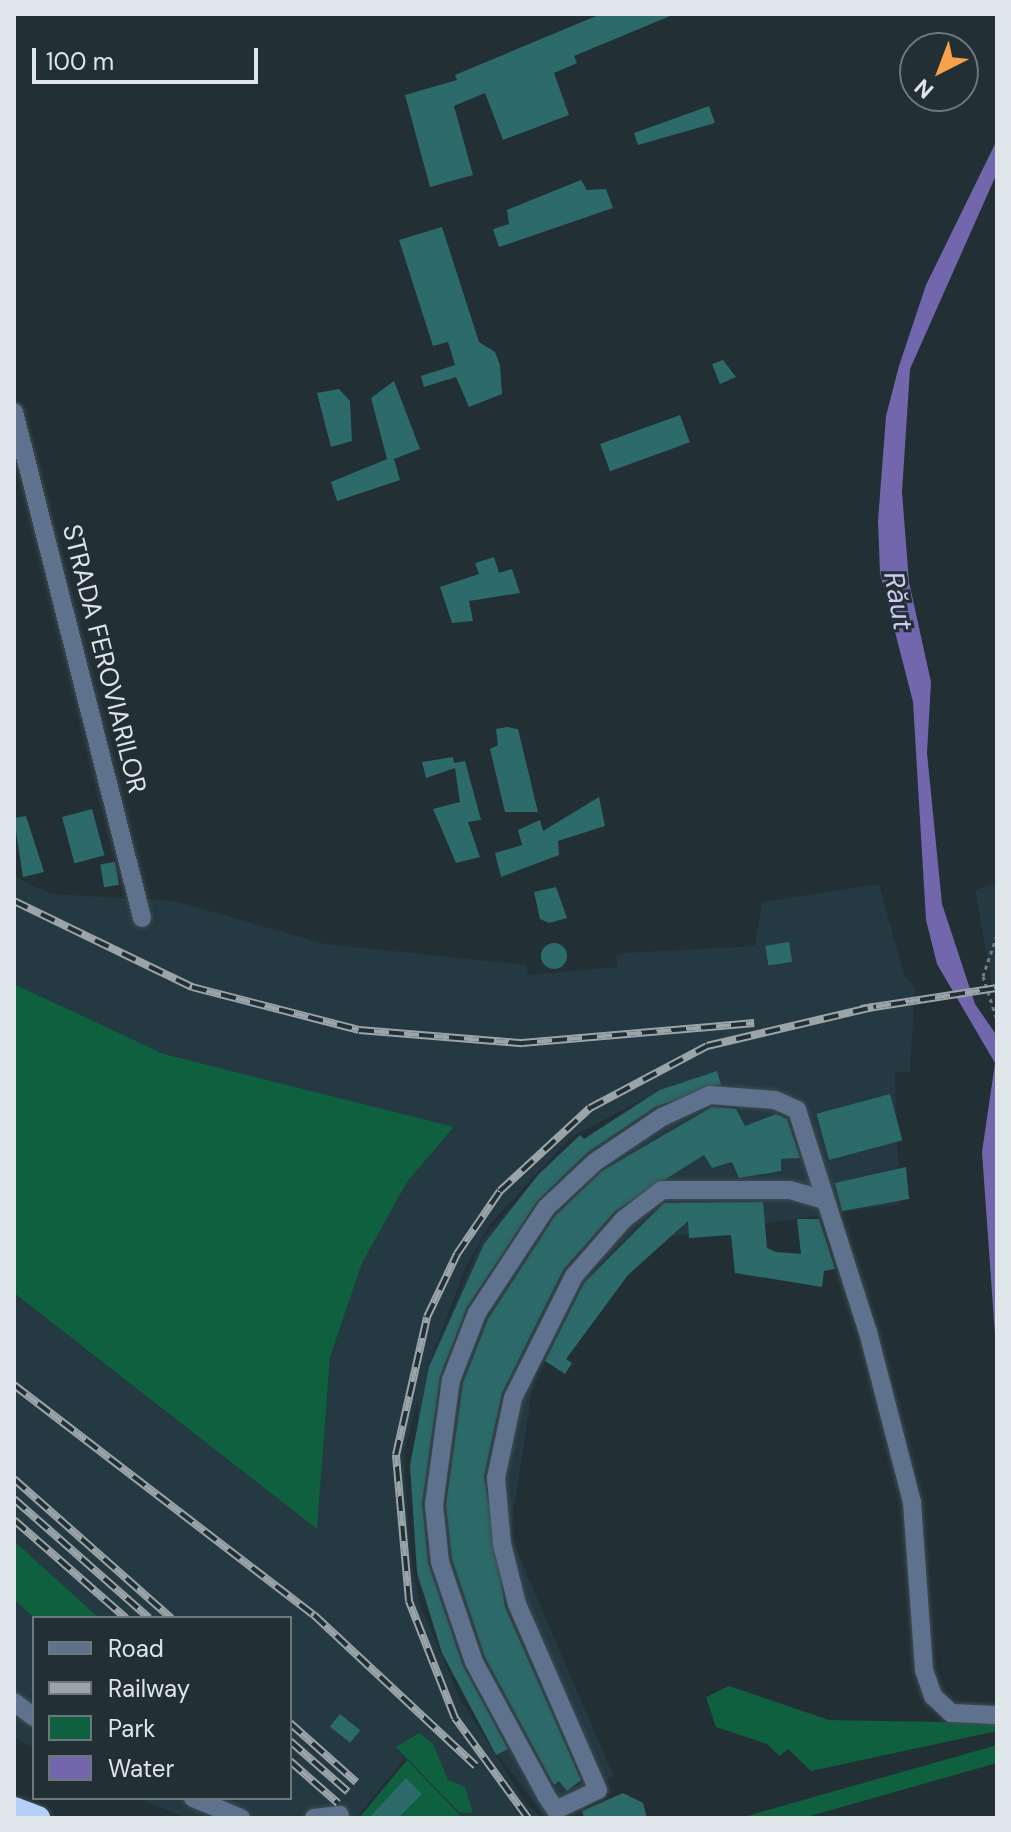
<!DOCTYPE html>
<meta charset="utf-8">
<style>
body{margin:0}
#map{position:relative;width:1011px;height:1832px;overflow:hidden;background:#222f34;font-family:"DM Sans",sans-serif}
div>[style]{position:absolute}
.built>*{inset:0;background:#243942}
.green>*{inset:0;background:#0e603f}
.water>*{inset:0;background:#7267ad}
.building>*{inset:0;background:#2c6b69;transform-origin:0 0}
.round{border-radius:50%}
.path>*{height:3px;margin-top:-1.5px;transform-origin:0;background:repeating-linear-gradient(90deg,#717c81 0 4px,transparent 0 8px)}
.roads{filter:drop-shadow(0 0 2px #404c51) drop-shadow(0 0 2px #404c51)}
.minor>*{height:18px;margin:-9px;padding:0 9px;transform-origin:9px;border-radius:9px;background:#5f728d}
.highway>*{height:24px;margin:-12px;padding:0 12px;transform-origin:12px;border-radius:12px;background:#b4d0f9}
.rail>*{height:8px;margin-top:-4px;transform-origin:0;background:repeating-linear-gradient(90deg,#222f34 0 15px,#9ba4a9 0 30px);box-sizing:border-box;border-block:2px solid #9ba4a9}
span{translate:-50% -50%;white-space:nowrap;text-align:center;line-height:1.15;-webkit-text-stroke:6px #222f34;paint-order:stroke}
.street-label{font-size:26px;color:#dee6ea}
.water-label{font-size:28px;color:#cecaf2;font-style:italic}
.frame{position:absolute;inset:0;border:16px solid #dee6ea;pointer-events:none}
.legend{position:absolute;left:32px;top:1616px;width:260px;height:184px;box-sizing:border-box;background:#222f34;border:2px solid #6d787d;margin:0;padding:10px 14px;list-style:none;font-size:24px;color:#dee6ea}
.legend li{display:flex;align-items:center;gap:16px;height:40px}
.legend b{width:40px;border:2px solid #6d787d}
.north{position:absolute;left:899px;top:32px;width:80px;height:80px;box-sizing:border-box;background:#222f34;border:2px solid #6d787d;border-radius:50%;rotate:222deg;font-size:22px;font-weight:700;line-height:32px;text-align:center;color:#dee6ea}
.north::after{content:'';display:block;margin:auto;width:28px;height:36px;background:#f7a149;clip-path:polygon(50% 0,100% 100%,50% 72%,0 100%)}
.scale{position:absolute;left:32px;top:48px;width:226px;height:36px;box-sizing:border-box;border:4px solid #dee6ea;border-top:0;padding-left:10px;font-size:24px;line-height:28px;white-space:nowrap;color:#dee6ea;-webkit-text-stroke:6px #222f34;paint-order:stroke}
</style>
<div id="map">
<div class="built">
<div style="clip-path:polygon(evenodd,14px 876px,51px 894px,175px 901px,325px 944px,526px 965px,528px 975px,617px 967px,616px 956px,625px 953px,755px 946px,762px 902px,879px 884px,904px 974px,915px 988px,910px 1072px,895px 1072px,900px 1204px,641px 1241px,535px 1371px,510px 1535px,614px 1777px,544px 1816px,496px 1752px,417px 1579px,418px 1400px,404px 1451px,410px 1550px,419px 1602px,459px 1697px,526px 1803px,541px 1818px,463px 1818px,405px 1758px,356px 1818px,186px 1818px,137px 1798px,290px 1798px,290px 1618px,34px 1618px,34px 1749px,14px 1737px,14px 1293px,317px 1529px,330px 1357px,362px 1263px,407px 1182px,454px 1128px,164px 1054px,14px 984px,14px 876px,645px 1098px,555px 1158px,482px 1240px,427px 1369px,465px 1269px,490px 1224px,570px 1138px,645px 1098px)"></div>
<div style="clip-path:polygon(997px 882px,997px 1014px,975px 890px)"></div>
</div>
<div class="green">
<div style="clip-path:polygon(14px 984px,164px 1054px,454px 1127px,407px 1182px,362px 1263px,330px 1357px,317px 1529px,14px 1293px)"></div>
<div style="clip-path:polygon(14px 1541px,99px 1618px,34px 1618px,14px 1599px)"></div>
<div style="clip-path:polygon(729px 1686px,829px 1720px,997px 1723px,997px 1731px,811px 1771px,788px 1749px,779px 1756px,767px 1744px,716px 1727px,706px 1697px)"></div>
<div style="clip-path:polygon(419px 1733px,433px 1744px,448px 1780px,465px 1787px,473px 1813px,459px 1812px,396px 1747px)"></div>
<div style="clip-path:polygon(997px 1745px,997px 1763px,803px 1818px,740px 1818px)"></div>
<div style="clip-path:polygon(407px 1760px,463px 1818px,359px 1818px)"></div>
</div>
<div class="water">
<div style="clip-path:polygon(997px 140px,997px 173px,910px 369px,902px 492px,909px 582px,931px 682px,927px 753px,942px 904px,975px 1004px,997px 1036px,997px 1363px,982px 1152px,995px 1063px,937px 964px,926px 920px,913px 702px,880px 573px,878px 521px,886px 416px,899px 366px,926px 285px)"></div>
</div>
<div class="building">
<div style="clip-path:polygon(601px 14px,675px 14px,574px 56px,577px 63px,554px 73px,569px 115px,503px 140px,485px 93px,454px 106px,473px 175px,430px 187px,405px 95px,457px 80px,455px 75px)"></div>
<div style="clip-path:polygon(709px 106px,715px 123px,638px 145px,634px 133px)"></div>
<div style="clip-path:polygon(581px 180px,587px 190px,606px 189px,613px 208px,499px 247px,493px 229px,509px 224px,507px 210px)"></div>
<div style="clip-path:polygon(442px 227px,479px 342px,495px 352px,500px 365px,502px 394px,469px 407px,456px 377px,424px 387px,421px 376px,455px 365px,448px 342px,433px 346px,399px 240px)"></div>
<div style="clip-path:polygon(723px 360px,736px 377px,720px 384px,712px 364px)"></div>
<div style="clip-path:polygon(394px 381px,420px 449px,394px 459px,400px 480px,337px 501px,331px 482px,387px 459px,371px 398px)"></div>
<div style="clip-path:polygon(339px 389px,350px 401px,352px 441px,331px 447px,317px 393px)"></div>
<div style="left:680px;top:415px;width:29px;height:85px;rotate:70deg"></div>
<div style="clip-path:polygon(494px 557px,499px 573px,512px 569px,520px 593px,469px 601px,473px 621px,452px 623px,440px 587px,479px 574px,475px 563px)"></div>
<div style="clip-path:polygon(507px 727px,518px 729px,538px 812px,505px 812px,490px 749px,498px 745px,496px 729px)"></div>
<div style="clip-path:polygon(453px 757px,454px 763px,465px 761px,481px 820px,468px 822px,480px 857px,456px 863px,433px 809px,460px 802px,455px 768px,426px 778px,422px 762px)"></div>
<div style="clip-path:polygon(599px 797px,605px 826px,558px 841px,559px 855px,501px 877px,495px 853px,522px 845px,518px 830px,540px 820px,543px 831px)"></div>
<div style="left:92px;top:809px;width:48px;height:31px;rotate:75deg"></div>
<div style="clip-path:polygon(26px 816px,44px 872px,23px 877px,14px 818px)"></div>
<div style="left:115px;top:862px;width:23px;height:15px;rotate:80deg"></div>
<div style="clip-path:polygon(556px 887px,567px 918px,549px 923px,540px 919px,534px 892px)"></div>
<div style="left:789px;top:942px;width:20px;height:24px;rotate:81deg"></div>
<div class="round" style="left:541px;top:943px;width:26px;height:26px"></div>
<div style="clip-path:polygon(717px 1071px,721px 1084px,655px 1107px,588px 1152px,538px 1200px,467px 1307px,440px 1376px,422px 1503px,428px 1563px,463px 1666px,508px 1749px,496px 1755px,442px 1653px,417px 1572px,410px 1465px,429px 1367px,484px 1244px,538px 1175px,580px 1135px,584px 1139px,660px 1090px)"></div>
<div style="left:890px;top:1094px;width:48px;height:76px;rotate:75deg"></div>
<div style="clip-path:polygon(712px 1107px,736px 1109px,745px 1126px,776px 1114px,787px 1119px,800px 1158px,781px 1159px,781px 1171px,739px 1178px,732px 1162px,712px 1168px,704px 1155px,615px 1211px,563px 1270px,502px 1393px,484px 1476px,505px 1607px,581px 1780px,567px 1791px,559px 1781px,554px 1785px,485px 1657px,452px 1559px,446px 1505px,463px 1383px,488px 1319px,555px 1216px,602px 1171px)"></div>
<div style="clip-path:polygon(906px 1167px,909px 1199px,842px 1211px,835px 1183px)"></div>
<div style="clip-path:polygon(763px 1202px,767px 1248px,776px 1252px,801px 1254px,797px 1219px,819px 1219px,835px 1269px,824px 1271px,822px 1287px,735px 1273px,731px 1235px,689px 1238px,688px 1221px,628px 1275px,566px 1359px,572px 1363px,565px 1374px,545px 1361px,584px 1283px,664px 1203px)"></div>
<div style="left:340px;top:1714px;width:26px;height:16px;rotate:39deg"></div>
<div style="clip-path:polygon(406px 1778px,422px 1794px,398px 1818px,369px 1818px)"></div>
<div style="clip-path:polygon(623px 1793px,643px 1803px,647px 1818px,584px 1818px,582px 1811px)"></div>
</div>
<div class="path">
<div style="left:997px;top:935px;width:43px;rotate:108.9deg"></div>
<div style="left:983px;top:976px;width:46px;rotate:72.3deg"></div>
</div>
<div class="roads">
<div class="minor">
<div style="left:14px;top:412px;width:522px;rotate:75.8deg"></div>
<div style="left:825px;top:1200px;width:36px;rotate:-164deg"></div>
<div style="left:790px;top:1190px;width:128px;rotate:180deg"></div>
<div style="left:662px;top:1190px;width:48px;rotate:142.7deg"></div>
<div style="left:624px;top:1219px;width:76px;rotate:131.3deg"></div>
<div style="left:574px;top:1276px;width:136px;rotate:116.6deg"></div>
<div style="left:513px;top:1398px;width:82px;rotate:102deg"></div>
<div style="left:496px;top:1478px;width:66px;rotate:84.8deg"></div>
<div style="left:502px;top:1544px;width:62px;rotate:76deg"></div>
<div style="left:517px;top:1604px;width:203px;rotate:66.5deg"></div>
<div style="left:598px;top:1790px;width:47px;rotate:154.5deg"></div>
<div style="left:556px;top:1810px;width:16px;rotate:-125deg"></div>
<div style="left:547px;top:1797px;width:153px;rotate:-118.4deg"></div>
<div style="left:474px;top:1662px;width:106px;rotate:-108.8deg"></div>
<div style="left:440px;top:1562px;width:57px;rotate:-96deg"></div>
<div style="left:434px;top:1505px;width:126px;rotate:-82.3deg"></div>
<div style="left:451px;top:1380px;width:72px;rotate:-68.8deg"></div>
<div style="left:477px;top:1313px;width:126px;rotate:-56.7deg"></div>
<div style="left:546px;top:1208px;width:67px;rotate:-43.2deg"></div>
<div style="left:595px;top:1162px;width:81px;rotate:-33.9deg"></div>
<div style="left:662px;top:1117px;width:53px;rotate:-24.6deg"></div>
<div style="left:710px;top:1095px;width:65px;rotate:4.4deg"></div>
<div style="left:775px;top:1100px;width:24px;rotate:24deg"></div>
<div style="left:797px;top:1110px;width:233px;rotate:72.3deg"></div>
<div style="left:868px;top:1332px;width:176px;rotate:75.5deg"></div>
<div style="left:912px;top:1502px;width:168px;rotate:85.9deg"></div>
<div style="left:924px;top:1670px;width:28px;rotate:71deg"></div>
<div style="left:933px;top:1696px;width:25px;rotate:43deg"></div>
<div style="left:951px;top:1713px;width:46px;rotate:2.5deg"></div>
<div style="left:14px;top:1702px;width:25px;rotate:37deg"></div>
<div style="left:193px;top:1798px;width:52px;rotate:22.6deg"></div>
<div style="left:314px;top:1818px;width:26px;rotate:-7deg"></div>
</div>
<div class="highway">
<div style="left:14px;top:1809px;width:26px;rotate:21deg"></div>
</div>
</div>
<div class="rail">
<div style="left:14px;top:901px;width:198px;rotate:25.8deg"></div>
<div style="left:192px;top:987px;width:172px;rotate:14.4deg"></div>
<div style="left:359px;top:1030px;width:164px;rotate:4.6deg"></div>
<div style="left:522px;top:1043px;width:233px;rotate:-4.9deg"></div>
<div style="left:861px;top:1009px;width:138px;rotate:-8.8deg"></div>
<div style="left:14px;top:1385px;width:378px;rotate:37.5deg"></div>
<div style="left:314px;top:1615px;width:221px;rotate:43deg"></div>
<div style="left:14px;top:1479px;width:210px;rotate:41.5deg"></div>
<div style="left:14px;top:1499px;width:180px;rotate:41.4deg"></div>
<div style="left:14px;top:1520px;width:149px;rotate:41.2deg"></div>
<div style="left:290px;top:1723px;width:89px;rotate:41.8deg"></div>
<div style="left:290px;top:1741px;width:77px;rotate:41.3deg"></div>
<div style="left:290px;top:1761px;width:64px;rotate:41.2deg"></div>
<div style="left:528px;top:1818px;width:124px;rotate:-126.1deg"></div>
<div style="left:455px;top:1718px;width:126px;rotate:-111.5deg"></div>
<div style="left:409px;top:1601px;width:147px;rotate:-95.1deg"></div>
<div style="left:396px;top:1455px;width:141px;rotate:-77.3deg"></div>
<div style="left:427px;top:1317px;width:70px;rotate:-64.5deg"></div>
<div style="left:457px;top:1254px;width:76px;rotate:-55.7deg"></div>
<div style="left:500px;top:1191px;width:122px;rotate:-42.7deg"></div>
<div style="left:590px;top:1108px;width:132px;rotate:-27.9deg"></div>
<div style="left:707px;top:1046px;width:171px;rotate:-13.2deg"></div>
</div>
<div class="street-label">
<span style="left:104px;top:659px;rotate:76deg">STRADA FEROVIARILOR</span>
</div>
<div class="water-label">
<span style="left:898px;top:601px;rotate:80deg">Răut</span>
</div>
<div class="frame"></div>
<ul class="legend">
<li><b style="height:10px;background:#5f728d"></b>Road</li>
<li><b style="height:10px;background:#9ba4a9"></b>Railway</li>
<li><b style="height:22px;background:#0e603f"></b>Park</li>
<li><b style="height:22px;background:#7267ad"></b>Water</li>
</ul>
<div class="north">N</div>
<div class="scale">100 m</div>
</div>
